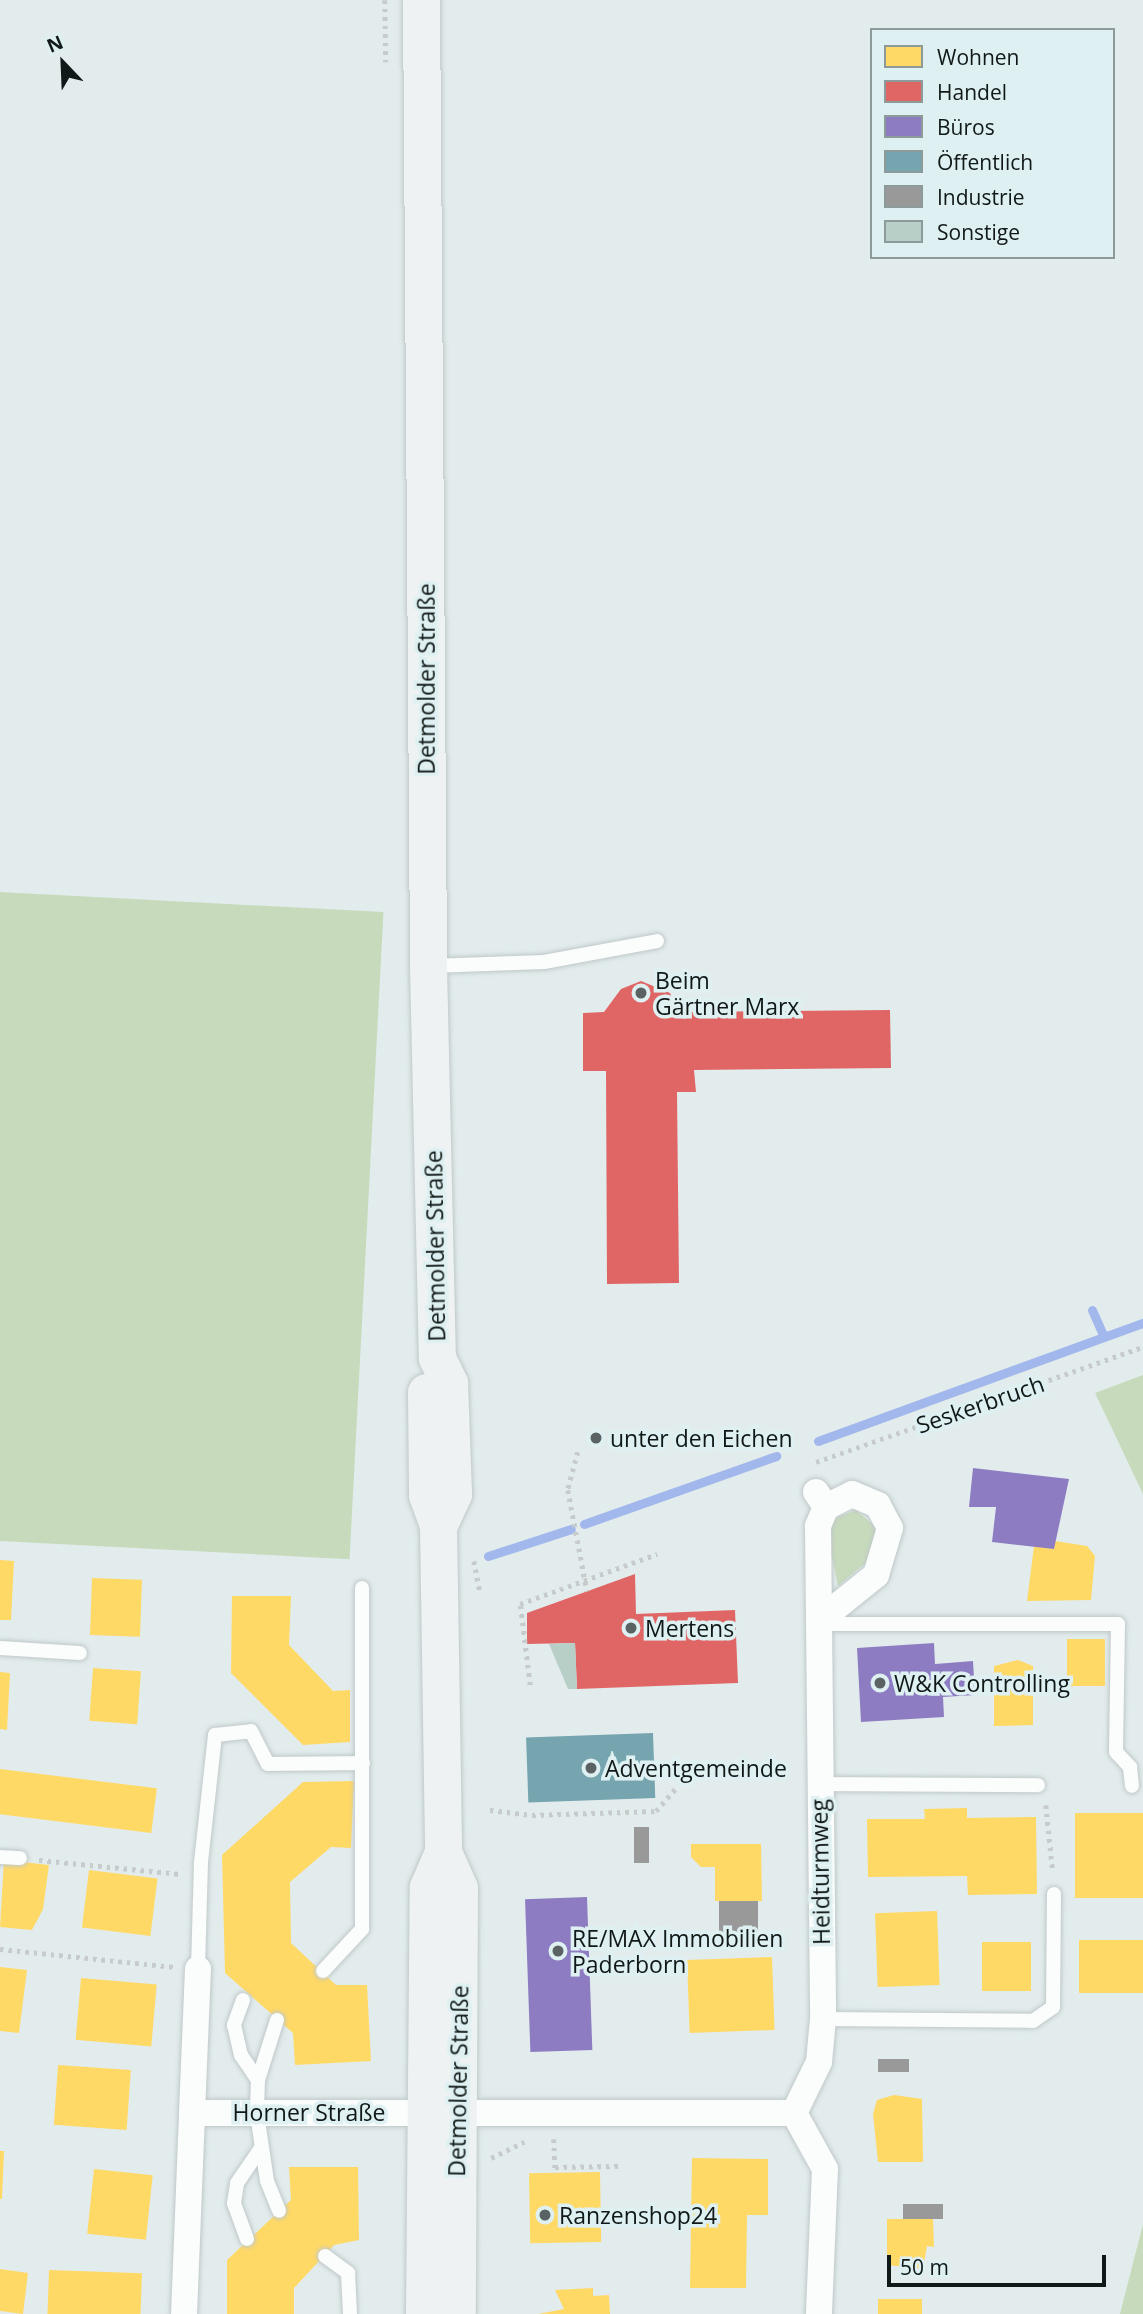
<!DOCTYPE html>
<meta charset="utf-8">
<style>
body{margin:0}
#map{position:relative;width:1143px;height:2314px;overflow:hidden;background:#e2eced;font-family:"Open Sans",sans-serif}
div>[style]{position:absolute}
.green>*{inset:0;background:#c7dbbc;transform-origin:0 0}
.homes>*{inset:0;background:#ffd966;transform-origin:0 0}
.shops>*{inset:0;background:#e06666}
.offices>*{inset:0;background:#8e7cc3;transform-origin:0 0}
.public>*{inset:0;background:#76a5af;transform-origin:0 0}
.industry>*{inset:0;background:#999;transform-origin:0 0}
.stream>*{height:9px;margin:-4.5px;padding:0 4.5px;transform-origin:4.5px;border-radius:4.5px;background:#a2b8ec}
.building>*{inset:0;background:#b8cfc8}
.path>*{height:4.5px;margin-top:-2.25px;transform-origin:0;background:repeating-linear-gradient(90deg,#c7cbcc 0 3.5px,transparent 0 8.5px)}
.roads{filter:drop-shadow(0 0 2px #c0c8c8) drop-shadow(0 0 2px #c0c8c8)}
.lane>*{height:14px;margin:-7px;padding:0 7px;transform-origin:7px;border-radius:7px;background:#fbfcfc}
.street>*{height:26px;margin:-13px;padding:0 13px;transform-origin:13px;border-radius:13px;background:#fbfcfc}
.secondary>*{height:37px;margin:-18.5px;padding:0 18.5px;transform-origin:18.5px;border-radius:18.5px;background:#eef2f3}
.dots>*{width:19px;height:19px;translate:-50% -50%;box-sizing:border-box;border:4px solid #def0f1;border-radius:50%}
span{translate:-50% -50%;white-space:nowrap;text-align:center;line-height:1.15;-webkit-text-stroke:7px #def0f1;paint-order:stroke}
.street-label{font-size:23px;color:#111818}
.poi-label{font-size:23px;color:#111818}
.left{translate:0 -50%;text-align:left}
.legend{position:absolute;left:870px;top:28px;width:245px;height:231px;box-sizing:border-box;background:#def0f1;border:2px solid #8c9a9a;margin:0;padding:9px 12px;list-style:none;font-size:21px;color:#111818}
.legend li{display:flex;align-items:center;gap:14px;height:35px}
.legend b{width:35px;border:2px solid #8c9a9a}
.north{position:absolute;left:28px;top:28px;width:70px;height:70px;-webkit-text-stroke:5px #def0f1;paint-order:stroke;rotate:337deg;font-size:19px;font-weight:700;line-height:28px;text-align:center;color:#111818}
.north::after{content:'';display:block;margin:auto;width:24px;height:32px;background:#111818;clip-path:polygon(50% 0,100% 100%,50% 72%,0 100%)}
.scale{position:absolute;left:887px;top:2255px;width:219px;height:32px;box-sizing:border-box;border:4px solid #111818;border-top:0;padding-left:9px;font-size:21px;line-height:24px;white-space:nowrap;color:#111818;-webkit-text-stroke:5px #def0f1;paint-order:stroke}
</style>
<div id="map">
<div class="green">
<div style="left:0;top:892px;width:384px;height:648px;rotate:3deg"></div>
<div style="clip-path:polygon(1143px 1375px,1143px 1494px,1095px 1393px)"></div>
<div style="clip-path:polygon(856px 1510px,880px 1531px,868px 1561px,838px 1586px,827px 1533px,831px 1520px)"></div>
<div style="clip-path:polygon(1143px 2224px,1143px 2314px,1120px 2314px)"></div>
</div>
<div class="homes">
<div style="clip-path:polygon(1055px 1541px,1087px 1546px,1095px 1556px,1091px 1600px,1027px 1601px,1034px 1546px,1054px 1549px)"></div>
<div style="clip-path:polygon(0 1560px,14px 1561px,11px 1620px,0 1620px)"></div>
<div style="left:92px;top:1578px;width:50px;height:57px;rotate:2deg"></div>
<div style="clip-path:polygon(232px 1596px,291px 1596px,289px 1645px,333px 1691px,350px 1690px,350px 1742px,303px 1745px,231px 1673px)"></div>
<div style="left:1105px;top:1639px;width:47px;height:38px;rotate:90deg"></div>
<div style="clip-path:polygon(1018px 1660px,1033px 1666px,1033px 1725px,994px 1726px,994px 1666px)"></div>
<div style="left:93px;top:1668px;width:48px;height:53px;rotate:4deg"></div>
<div style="clip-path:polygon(0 1672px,10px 1673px,7px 1730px,0 1729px)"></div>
<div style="left:0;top:1769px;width:158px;height:45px;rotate:7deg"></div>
<div style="clip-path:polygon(354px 1781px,351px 1848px,331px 1847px,290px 1882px,291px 1943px,336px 1985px,367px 1985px,371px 2061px,295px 2065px,293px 2033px,225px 1973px,222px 1855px,303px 1782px)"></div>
<div style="clip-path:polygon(967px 1808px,967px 1818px,1036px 1817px,1037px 1894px,968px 1895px,967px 1876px,868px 1877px,867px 1819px,925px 1819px,924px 1809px)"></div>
<div style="left:1143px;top:1813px;width:85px;height:68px;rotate:90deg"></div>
<div style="clip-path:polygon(691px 1844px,761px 1844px,762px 1901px,715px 1901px,715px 1867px,701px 1867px,691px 1857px)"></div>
<div style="clip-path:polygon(4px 1860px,49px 1865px,43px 1909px,32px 1930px,0 1927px)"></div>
<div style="left:89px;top:1870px;width:69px;height:58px;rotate:7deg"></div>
<div style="left:937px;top:1911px;width:74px;height:62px;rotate:88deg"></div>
<div style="left:1079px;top:1940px;width:64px;height:53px"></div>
<div style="left:1031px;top:1942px;width:49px;height:49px;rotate:90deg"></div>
<div style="left:772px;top:1957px;width:73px;height:85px;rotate:88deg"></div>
<div style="clip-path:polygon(0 1967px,27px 1970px,19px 2033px,0 2031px)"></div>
<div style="left:81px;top:1978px;width:76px;height:62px;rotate:5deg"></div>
<div style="left:58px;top:2065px;width:73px;height:60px;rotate:4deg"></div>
<div style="clip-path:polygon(894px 2095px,922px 2099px,923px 2162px,878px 2162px,873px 2114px,877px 2100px)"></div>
<div style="clip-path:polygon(0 2151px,4px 2151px,2px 2199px,0 2199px)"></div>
<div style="clip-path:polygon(692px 2158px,768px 2159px,768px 2215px,747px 2215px,746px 2288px,690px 2288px)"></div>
<div style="clip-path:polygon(289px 2167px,358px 2167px,359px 2240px,334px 2245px,294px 2288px,294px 2314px,227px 2314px,227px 2260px,291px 2200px)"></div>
<div style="left:94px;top:2169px;width:59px;height:65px;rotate:6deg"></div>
<div style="left:600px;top:2172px;width:70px;height:71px;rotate:89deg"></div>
<div style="clip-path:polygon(887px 2219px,933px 2219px,934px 2247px,927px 2246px,923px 2269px,887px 2265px)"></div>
<div style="clip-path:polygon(0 2269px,28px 2273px,23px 2314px,0 2311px)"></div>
<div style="left:49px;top:2270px;width:93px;height:44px;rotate:2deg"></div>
<div style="clip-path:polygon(593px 2288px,593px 2296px,609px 2295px,610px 2314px,538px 2314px,564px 2309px,555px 2290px)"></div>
<div style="left:878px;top:2299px;width:44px;height:15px"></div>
</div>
<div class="shops">
<div style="clip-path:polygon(641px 981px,670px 993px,678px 1012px,890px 1010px,891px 1068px,694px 1070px,696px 1092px,677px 1092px,679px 1283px,607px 1284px,606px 1071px,583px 1071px,583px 1013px,604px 1012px,621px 989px)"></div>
<div style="clip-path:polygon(635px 1574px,636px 1614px,735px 1610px,738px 1683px,577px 1689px,575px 1643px,527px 1644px,527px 1613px)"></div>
</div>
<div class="offices">
<div style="clip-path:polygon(973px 1468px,1069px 1479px,1054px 1549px,992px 1542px,996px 1507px,969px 1507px)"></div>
<div style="clip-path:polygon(934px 1643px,935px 1664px,973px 1661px,975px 1695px,943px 1697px,944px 1717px,861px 1722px,857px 1648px)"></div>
<div style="left:587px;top:1897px;width:153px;height:62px;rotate:88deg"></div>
</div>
<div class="public">
<div style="left:653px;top:1733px;width:65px;height:127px;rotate:88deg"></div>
</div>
<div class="industry">
<div style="left:634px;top:1827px;width:15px;height:36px"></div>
<div style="left:719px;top:1901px;width:39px;height:40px"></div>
<div style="left:909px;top:2059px;width:13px;height:31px;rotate:90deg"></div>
<div style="left:903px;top:2204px;width:40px;height:15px"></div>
</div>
<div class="stream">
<div style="left:1092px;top:1310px;width:27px;rotate:66deg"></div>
<div style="left:818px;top:1441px;width:346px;rotate:-20deg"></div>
<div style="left:584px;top:1524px;width:204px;rotate:-19.5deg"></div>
<div style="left:488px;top:1556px;width:87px;rotate:-18deg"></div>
</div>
<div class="building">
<div style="clip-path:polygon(575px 1643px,577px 1689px,568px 1689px,549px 1644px)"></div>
</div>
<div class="path">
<div style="left:385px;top:0;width:62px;rotate:89.1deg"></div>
<div style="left:578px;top:1452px;width:39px;rotate:105deg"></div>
<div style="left:568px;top:1490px;width:103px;rotate:79.3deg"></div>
<div style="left:816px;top:1462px;width:347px;rotate:-19.4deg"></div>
<div style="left:474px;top:1561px;width:31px;rotate:79deg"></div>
<div style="left:530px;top:1685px;width:82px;rotate:-97deg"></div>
<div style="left:520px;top:1604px;width:146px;rotate:-20.1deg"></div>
<div style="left:1046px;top:1805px;width:68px;rotate:84.1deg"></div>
<div style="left:490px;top:1810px;width:42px;rotate:6.8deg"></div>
<div style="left:532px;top:1815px;width:124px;rotate:-1.8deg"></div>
<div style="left:656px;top:1811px;width:33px;rotate:-49deg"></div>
<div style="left:39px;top:1860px;width:142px;rotate:5.7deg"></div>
<div style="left:0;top:1949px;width:174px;rotate:5.9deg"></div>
<div style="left:554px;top:2139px;width:34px;rotate:88deg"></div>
<div style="left:491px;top:2158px;width:37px;rotate:-26deg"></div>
<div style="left:555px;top:2167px;width:64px;rotate:-0.9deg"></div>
</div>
<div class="roads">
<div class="lane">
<div style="left:430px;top:966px;width:114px;rotate:-2deg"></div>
<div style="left:544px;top:962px;width:115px;rotate:-10.5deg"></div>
<div style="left:819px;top:1624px;width:299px"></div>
<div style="left:1118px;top:1624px;width:128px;rotate:90.9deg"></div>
<div style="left:1116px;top:1752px;width:21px;rotate:47deg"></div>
<div style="left:1130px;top:1767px;width:19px;rotate:84deg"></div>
<div style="left:0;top:1648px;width:80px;rotate:3.6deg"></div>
<div style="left:818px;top:1784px;width:220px;rotate:0.3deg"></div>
<div style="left:0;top:1857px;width:20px;rotate:3deg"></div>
<div style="left:198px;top:1969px;width:107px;rotate:-88.4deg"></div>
<div style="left:201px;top:1862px;width:128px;rotate:-83.7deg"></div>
<div style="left:215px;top:1735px;width:36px;rotate:-6deg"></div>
<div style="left:251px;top:1731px;width:37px;rotate:63deg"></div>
<div style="left:268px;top:1764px;width:95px;rotate:-0.6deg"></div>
<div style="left:323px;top:1971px;width:57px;rotate:-47.1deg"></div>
<div style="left:362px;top:1929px;width:341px;rotate:-90deg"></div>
<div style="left:243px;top:2000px;width:27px;rotate:110deg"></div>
<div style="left:234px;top:2025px;width:31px;rotate:77deg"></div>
<div style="left:241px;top:2055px;width:30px;rotate:56deg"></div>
<div style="left:823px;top:2019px;width:210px;rotate:0.5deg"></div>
<div style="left:1033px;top:2021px;width:24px;rotate:-35deg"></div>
<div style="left:1053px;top:2007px;width:113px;rotate:-89.5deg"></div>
<div style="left:277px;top:2020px;width:63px;rotate:107.6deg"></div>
<div style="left:258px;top:2080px;width:34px;rotate:92deg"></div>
<div style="left:257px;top:2114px;width:68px;rotate:81.5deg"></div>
<div style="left:267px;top:2181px;width:32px;rotate:68deg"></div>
<div style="left:247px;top:2239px;width:38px;rotate:-110deg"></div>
<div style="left:234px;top:2203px;width:20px;rotate:-81deg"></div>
<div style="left:237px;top:2183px;width:42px;rotate:-55.6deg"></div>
<div style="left:325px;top:2256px;width:29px;rotate:36deg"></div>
<div style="left:348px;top:2273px;width:41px;rotate:87.2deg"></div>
</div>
<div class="street">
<div style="left:816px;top:1492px;width:18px;rotate:56deg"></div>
<div style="left:826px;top:1507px;width:21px;rotate:113deg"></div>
<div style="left:818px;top:1526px;width:493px;rotate:89.4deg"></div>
<div style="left:823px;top:2019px;width:43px;rotate:95.3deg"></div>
<div style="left:819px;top:2062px;width:57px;rotate:116.1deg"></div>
<div style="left:794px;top:2113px;width:64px;rotate:61deg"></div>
<div style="left:825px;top:2169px;width:145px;rotate:92.4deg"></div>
<div style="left:820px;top:1620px;width:72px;rotate:-38.8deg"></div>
<div style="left:876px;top:1575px;width:49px;rotate:-73.4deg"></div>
<div style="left:890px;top:1528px;width:26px;rotate:-118deg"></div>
<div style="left:878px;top:1505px;width:28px;rotate:-157deg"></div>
<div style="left:852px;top:1494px;width:29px;rotate:153deg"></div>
<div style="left:198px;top:1969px;width:144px;rotate:92.4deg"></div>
<div style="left:192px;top:2113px;width:602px"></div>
<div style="left:184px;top:2314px;width:201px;rotate:-87.7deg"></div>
</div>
<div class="secondary">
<div style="left:421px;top:0;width:966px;rotate:89.58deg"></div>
<div style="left:428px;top:966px;width:392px;rotate:88.7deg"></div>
<div style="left:437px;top:1358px;width:28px;rotate:64deg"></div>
<div style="left:449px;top:1383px;width:111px;rotate:87.9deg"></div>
<div style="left:453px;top:1494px;width:35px;rotate:115deg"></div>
<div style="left:426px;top:1392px;width:103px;rotate:89.4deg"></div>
<div style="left:427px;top:1495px;width:33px;rotate:70deg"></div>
<div style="left:438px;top:1526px;width:326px;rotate:89.1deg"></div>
<div style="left:443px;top:1852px;width:39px;rotate:66deg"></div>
<div style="left:459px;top:1888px;width:426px;rotate:90.3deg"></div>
<div style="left:424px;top:2314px;width:427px;rotate:-89.5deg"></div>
<div style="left:428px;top:1887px;width:38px;rotate:-67deg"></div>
</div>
</div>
<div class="dots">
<div style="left:641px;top:993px;background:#5a6263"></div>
<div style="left:596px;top:1438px;background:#5a6263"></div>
<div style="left:631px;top:1628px;background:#5a6263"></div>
<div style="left:880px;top:1683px;background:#5a6263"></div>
<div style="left:591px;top:1768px;background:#5a6263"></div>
<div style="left:558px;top:1951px;background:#5a6263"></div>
<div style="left:545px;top:2215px;background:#5a6263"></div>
</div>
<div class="street-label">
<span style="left:426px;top:679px;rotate:-90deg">Detmolder Straße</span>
<span style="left:435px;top:1246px;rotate:-91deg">Detmolder Straße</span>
<span style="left:980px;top:1404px;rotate:-19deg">Seskerbruch</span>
<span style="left:820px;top:1872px;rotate:-91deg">Heidturmweg</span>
<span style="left:458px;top:2081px;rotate:-89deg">Detmolder Straße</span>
<span style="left:309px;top:2112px">Horner Straße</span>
</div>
<div class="poi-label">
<span class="left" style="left:655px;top:993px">Beim<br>Gärtner Marx</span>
<span class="left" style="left:610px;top:1438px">unter den Eichen</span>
<span class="left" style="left:645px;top:1628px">Mertens</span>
<span class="left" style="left:894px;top:1683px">W&amp;K Controlling</span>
<span class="left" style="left:605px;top:1768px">Adventgemeinde</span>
<span class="left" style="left:572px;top:1951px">RE/MAX Immobilien<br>Paderborn</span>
<span class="left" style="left:559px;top:2215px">Ranzenshop24</span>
</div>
<ul class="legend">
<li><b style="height:19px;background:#ffd966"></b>Wohnen</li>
<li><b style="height:19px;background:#e06666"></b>Handel</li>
<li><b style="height:19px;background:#8e7cc3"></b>Büros</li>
<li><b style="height:19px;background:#76a5af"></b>Öffentlich</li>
<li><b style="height:19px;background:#999"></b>Industrie</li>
<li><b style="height:19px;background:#b8cfc8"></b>Sonstige</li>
</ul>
<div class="north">N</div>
<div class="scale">50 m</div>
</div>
